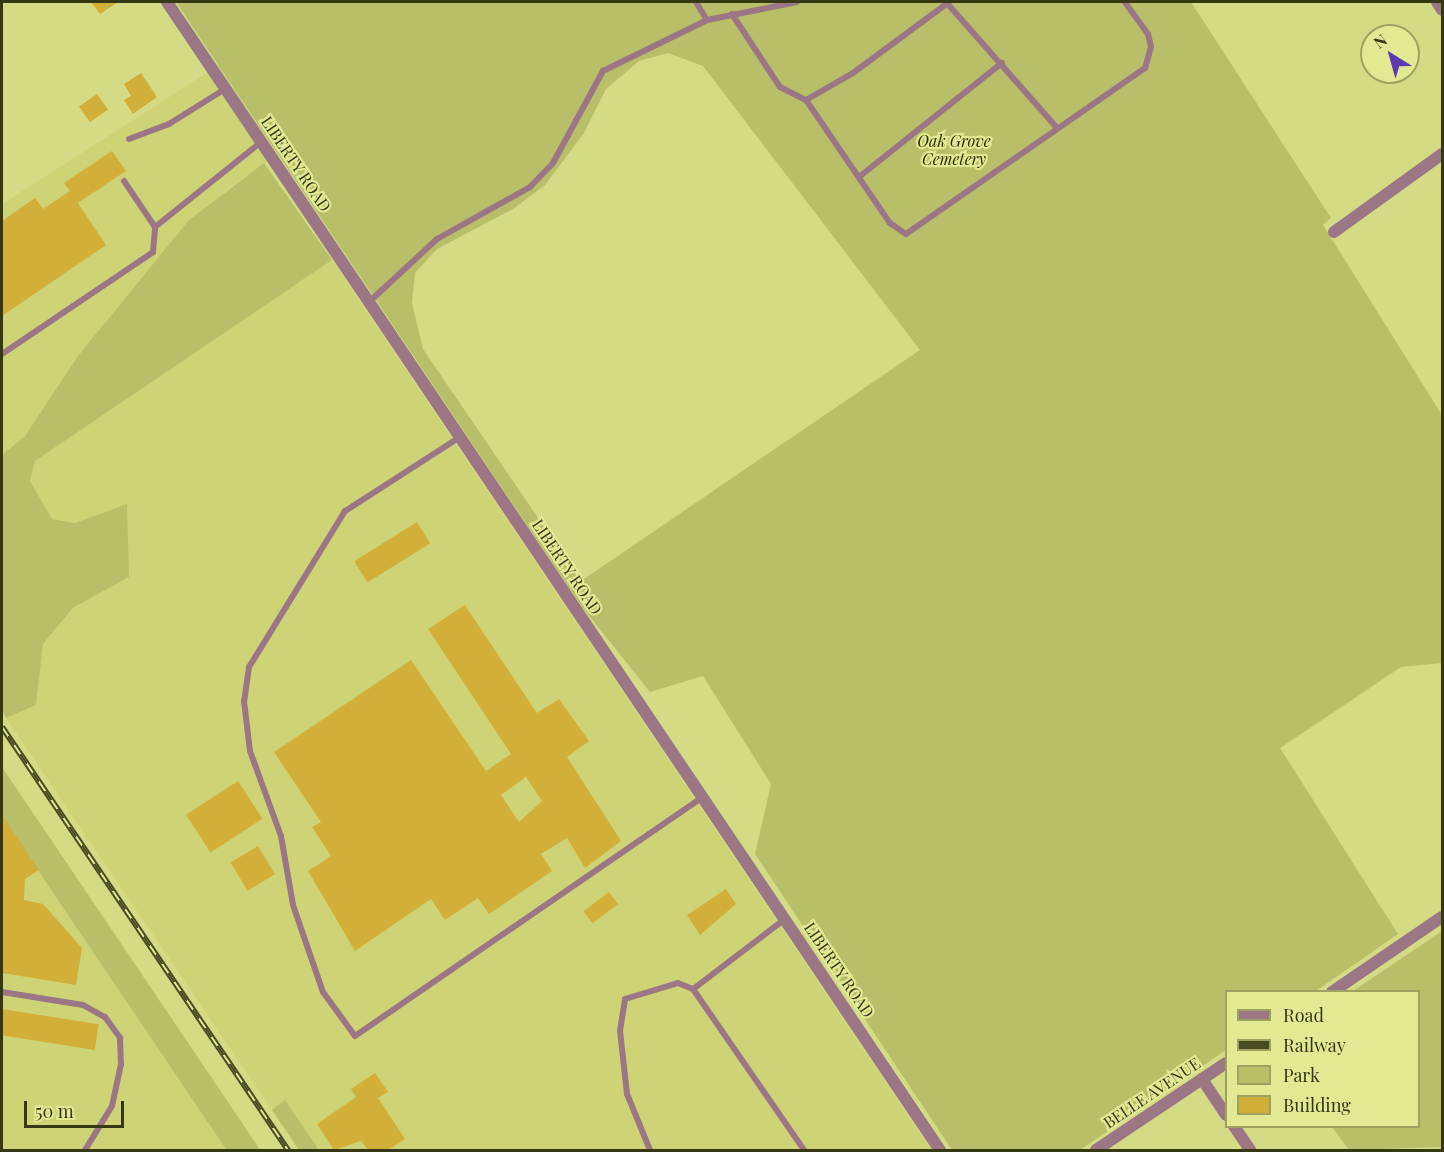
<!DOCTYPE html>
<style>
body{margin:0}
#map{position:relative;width:1444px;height:1152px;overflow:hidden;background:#d5db85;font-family:"Playfair Display",serif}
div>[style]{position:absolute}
.built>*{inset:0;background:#ced475}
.green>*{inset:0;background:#b9bf68;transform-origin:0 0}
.building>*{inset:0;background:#d2af39;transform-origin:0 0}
.service>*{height:6px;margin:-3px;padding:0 3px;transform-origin:3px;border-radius:3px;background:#9b7786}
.minor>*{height:12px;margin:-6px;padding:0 6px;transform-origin:6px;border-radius:6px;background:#9b7786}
.tertiary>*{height:12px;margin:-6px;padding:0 6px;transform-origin:6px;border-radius:6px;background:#9b7786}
.rail>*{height:6px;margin-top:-3px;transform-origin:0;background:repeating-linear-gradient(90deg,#e2e992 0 11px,#494b21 0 22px);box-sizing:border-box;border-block:2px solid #494b21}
span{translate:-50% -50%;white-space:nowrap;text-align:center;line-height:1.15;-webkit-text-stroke:4.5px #e2e992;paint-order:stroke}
.park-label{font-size:16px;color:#2c2e00;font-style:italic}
.street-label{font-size:16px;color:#363814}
.frame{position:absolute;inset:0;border:3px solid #363814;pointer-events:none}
.legend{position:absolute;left:1225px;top:990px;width:195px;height:138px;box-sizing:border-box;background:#e2e992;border:2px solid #9da260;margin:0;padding:8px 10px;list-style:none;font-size:18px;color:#363814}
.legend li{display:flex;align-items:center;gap:12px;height:30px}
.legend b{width:30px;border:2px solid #9da260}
.north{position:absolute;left:1360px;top:24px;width:60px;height:60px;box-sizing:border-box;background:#e2e992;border:2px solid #9da260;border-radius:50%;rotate:323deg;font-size:16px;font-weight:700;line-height:24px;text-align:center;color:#363814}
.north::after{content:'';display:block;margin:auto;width:21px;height:27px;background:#5d38b0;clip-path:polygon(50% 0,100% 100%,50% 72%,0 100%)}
.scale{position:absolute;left:24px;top:1101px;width:100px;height:27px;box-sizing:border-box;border:3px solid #363814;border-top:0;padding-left:8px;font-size:18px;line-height:21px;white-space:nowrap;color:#363814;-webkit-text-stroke:4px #e2e992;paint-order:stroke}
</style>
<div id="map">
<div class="built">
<div style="clip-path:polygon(219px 65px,278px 154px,228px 188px,78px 356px,25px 436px,2px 455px,2px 204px)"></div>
<div style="clip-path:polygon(332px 260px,931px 1150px,319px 1150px,285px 1101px,272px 1110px,6px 718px,36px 705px,43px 644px,74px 608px,129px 577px,75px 523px,52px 519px,30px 481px,35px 461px)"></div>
<div style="clip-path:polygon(2px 795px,239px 1150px,2px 1150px)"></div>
</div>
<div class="green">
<div style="clip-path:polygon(evenodd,176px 2px,1191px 2px,1331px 218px,1323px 225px,1442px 415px,1442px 663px,1401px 667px,1280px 748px,1398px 934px,1316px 991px,1226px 992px,1226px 1050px,1080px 1150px,952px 1150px,755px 854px,771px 784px,703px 676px,650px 692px,582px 607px,176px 2px,668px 53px,703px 66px,920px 350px,581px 581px,423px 349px,412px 303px,415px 273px,437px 249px,513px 209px,545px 185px,584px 133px,606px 89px,639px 61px,668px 53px)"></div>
<div style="clip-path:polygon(264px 163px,332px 260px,35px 461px,30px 481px,52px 519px,75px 523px,127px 504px,129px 577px,73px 608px,43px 644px,36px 705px,6px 718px,2px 710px,2px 455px,25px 436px,78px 356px,189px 220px)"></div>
<div style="left:2px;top:767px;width:461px;height:28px;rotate:56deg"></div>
<div style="clip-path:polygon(1442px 931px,1442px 1147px,1349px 1150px,1332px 1127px,1418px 1126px,1418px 992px,1353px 991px)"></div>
<div style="clip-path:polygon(285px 1100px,319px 1150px,299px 1150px,272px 1110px)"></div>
</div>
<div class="building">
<div style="clip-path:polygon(91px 2px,118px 2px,100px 14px)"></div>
<div style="clip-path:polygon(141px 73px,157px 97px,133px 114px,124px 100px,131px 96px,124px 84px)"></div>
<div style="left:97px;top:94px;width:19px;height:22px;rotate:55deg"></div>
<div style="clip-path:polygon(112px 151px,126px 171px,78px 203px,106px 245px,2px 316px,2px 221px,35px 198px,43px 209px,70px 191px,64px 183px)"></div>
<div style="left:417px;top:522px;width:25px;height:74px;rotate:58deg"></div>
<div style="clip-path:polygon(evenodd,465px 605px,537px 713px,559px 699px,589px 741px,567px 757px,621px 841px,585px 868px,567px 838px,541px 854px,552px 871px,489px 914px,478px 898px,445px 920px,431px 899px,355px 951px,308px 871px,331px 856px,312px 827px,321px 822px,274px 752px,411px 660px,486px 771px,511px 754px,428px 629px,465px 605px,526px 777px,542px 801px,519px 822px,501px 795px,526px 777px)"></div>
<div style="left:238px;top:781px;width:45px;height:62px;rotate:57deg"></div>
<div style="clip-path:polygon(2px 815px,39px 870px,25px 879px,24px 900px,43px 904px,82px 948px,76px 985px,2px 973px)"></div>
<div style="left:258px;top:846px;width:33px;height:32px;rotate:59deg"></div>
<div style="clip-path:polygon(726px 889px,736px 904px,700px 935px,687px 915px)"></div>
<div style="left:609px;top:892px;width:15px;height:32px;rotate:53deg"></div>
<div style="left:2px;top:1009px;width:98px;height:26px;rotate:9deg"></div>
<div style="clip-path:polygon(375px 1073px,388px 1092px,378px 1098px,405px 1139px,388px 1150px,368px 1150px,361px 1141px,334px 1150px,317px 1124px,356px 1097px,351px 1089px)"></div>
</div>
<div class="service">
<div style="left:696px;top:2px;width:21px;rotate:59deg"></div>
<div style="left:707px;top:20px;width:92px;rotate:-11.3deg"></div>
<div style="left:946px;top:2px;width:168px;rotate:48.6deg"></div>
<div style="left:732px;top:14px;width:87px;rotate:56.7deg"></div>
<div style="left:780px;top:87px;width:29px;rotate:27deg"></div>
<div style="left:806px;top:100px;width:149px;rotate:55.7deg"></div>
<div style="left:890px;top:223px;width:19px;rotate:35deg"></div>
<div style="left:906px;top:234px;width:291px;rotate:-34.8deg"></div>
<div style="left:1145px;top:68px;width:22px;rotate:-74deg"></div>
<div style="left:1151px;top:47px;width:13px;rotate:-103deg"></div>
<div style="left:1148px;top:34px;width:39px;rotate:-126deg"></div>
<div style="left:806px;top:100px;width:54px;rotate:-29.9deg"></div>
<div style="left:853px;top:73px;width:119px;rotate:-36.5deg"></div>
<div style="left:129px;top:139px;width:43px;rotate:-20.6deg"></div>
<div style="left:169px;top:124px;width:66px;rotate:-32deg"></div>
<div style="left:859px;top:177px;width:183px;rotate:-38.6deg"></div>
<div style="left:124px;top:181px;width:55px;rotate:56deg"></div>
<div style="left:369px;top:302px;width:93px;rotate:-42.8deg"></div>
<div style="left:437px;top:239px;width:107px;rotate:-29.2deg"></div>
<div style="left:530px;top:187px;width:33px;rotate:-46deg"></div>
<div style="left:553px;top:163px;width:105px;rotate:-61.5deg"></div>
<div style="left:603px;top:71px;width:116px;rotate:-26.1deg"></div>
<div style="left:2px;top:354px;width:182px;rotate:-34deg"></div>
<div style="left:153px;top:252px;width:25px;rotate:-85deg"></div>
<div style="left:155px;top:227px;width:136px;rotate:-38.7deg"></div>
<div style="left:460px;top:437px;width:137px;rotate:147.2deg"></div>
<div style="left:345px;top:511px;width:183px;rotate:121.6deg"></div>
<div style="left:249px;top:667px;width:34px;rotate:98deg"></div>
<div style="left:244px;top:701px;width:50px;rotate:83.2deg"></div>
<div style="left:250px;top:751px;width:90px;rotate:70deg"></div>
<div style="left:281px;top:836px;width:70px;rotate:80.1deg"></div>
<div style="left:293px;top:905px;width:92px;rotate:71deg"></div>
<div style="left:323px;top:992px;width:54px;rotate:54deg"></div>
<div style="left:355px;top:1036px;width:422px;rotate:-34.5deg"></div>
<div style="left:785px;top:919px;width:116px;rotate:142.7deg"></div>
<div style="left:693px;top:989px;width:196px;rotate:55.4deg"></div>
<div style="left:2px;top:992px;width:82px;rotate:9.1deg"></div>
<div style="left:83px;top:1005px;width:25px;rotate:29deg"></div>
<div style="left:105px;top:1017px;width:26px;rotate:54deg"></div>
<div style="left:120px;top:1038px;width:26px;rotate:88deg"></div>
<div style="left:121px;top:1064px;width:43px;rotate:102.1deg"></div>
<div style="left:112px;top:1106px;width:52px;rotate:121.5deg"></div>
<div style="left:650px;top:1150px;width:61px;rotate:-112.3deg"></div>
<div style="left:627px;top:1094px;width:63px;rotate:-96.3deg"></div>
<div style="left:620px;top:1031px;width:32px;rotate:-81deg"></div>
<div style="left:625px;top:999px;width:55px;rotate:-16.8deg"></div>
<div style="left:678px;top:983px;width:16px;rotate:22deg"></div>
</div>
<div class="minor">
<div style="left:1437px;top:2px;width:9px;rotate:58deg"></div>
<div style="left:1334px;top:232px;width:133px;rotate:-35.8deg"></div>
<div style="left:1332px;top:992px;width:133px;rotate:-34.3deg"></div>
<div style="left:1202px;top:1079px;width:43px;rotate:56.3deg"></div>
<div style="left:1234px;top:1126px;width:29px;rotate:56deg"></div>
<div style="left:1096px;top:1150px;width:156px;rotate:-33.8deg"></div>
</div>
<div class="tertiary">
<div style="left:167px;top:2px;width:1384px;rotate:56.05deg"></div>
</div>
<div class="rail">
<div style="left:2px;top:727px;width:511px;rotate:55.94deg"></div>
</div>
<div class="park-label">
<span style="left:954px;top:150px">Oak Grove<br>Cemetery</span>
</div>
<div class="street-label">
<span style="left:296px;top:164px;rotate:56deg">LIBERTY ROAD</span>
<span style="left:567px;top:567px;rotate:56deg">LIBERTY ROAD</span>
<span style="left:839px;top:970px;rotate:56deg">LIBERTY ROAD</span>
<span style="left:1152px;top:1093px;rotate:-34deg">BELLE AVENUE</span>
</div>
<div class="frame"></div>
<ul class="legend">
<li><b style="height:8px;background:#9b7786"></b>Road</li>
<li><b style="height:8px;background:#494b21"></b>Railway</li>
<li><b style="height:16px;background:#b9bf68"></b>Park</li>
<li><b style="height:16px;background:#d2af39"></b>Building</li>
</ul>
<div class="north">N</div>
<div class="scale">50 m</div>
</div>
